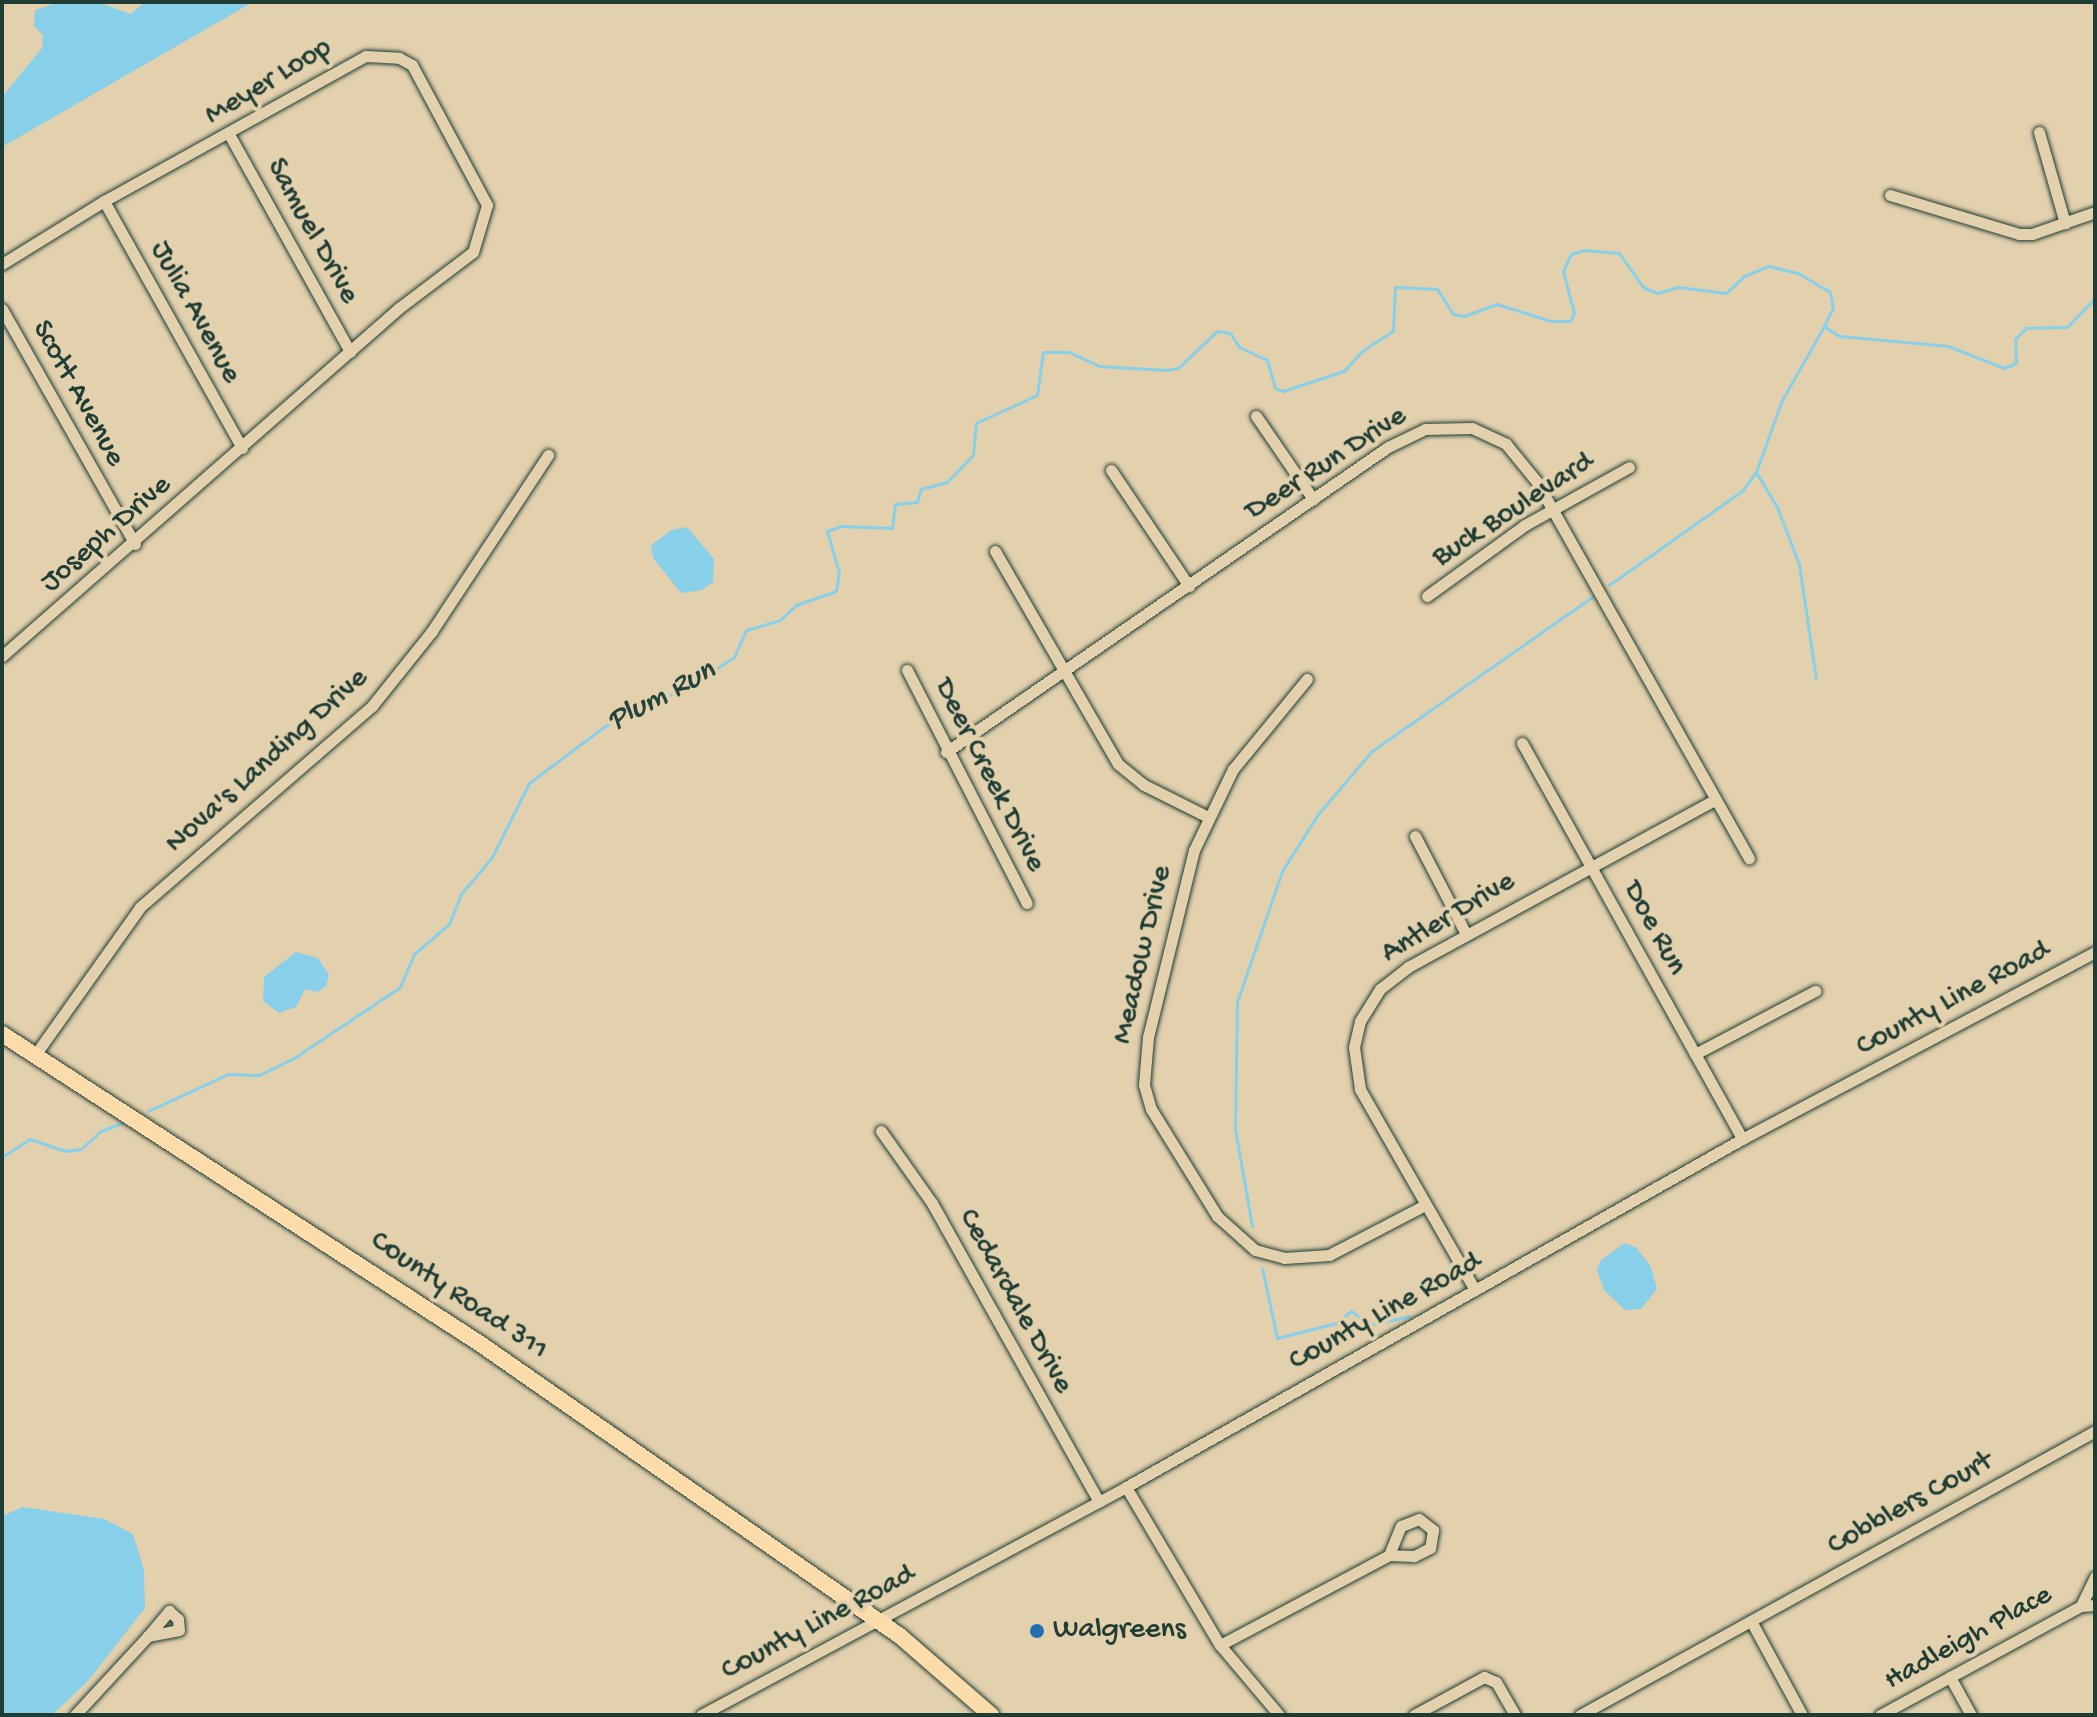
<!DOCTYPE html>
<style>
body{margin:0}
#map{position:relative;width:2097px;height:1717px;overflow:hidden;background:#e3d1ae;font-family:"Gochi Hand",sans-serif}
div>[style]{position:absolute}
.water>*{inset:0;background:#88cfe9}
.stream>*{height:3px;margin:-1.5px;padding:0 1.5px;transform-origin:1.5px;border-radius:1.5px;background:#88cfe9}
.roads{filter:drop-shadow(0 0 2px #1f3d34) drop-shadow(0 0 2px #1f3d34)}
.minor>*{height:11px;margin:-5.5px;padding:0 5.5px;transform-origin:5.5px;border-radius:5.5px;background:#e3d1ae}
.primary>*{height:16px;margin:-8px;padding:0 8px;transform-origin:8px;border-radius:8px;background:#fddcac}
.dots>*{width:22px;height:22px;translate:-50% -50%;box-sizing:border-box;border:4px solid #e3d1ae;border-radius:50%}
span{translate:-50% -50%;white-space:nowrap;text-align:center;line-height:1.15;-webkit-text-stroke:8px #e3d1ae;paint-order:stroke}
.street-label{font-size:30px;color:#1f3d34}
.poi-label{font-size:30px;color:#1f3d34}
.left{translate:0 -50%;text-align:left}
.water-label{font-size:32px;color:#24443d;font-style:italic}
.frame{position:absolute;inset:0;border:4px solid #1f3d34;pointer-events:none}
</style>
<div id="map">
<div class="water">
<div style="clip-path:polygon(60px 2px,97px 2px,131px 14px,145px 2px,253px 2px,2px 147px,2px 97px,42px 48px,43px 35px,34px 26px,35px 10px)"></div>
<div style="clip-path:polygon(687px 527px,714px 559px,713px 582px,702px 590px,681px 593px,653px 558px,651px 545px,672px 530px)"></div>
<div style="clip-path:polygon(296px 952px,318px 958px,329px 975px,326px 986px,318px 992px,305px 989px,296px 1007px,279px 1013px,263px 1001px,264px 977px)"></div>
<div style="clip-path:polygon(1625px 1243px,1637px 1248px,1651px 1267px,1657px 1289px,1641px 1309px,1625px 1310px,1604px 1290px,1597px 1270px,1601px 1260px)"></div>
<div style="clip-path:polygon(23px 1507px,104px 1519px,133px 1534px,144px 1570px,145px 1608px,88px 1681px,52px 1715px,2px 1715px,2px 1516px)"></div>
</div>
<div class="stream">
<div style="left:1756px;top:472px;width:41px;rotate:59deg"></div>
<div style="left:1777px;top:507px;width:61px;rotate:68.9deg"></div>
<div style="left:1799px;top:564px;width:116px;rotate:81.6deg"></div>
<div style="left:1609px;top:585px;width:163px;rotate:-35.3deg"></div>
<div style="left:1742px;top:491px;width:24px;rotate:-54deg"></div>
<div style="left:1756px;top:472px;width:74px;rotate:-70.3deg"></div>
<div style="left:1781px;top:402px;width:87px;rotate:-60.5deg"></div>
<div style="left:148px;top:1111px;width:88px;rotate:-24.8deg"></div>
<div style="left:228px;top:1074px;width:31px;rotate:2deg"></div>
<div style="left:259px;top:1075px;width:39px;rotate:-26deg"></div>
<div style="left:294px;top:1058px;width:128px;rotate:-33.8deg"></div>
<div style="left:400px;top:987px;width:36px;rotate:-67deg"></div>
<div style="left:414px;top:954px;width:46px;rotate:-40.6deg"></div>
<div style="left:449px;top:924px;width:32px;rotate:-68deg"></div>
<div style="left:461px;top:894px;width:48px;rotate:-50deg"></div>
<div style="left:492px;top:857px;width:83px;rotate:-63.4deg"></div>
<div style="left:529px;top:783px;width:95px;rotate:-36.9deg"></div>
<div style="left:605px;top:726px;width:95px;rotate:-25.5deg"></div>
<div style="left:691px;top:685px;width:51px;rotate:-33.1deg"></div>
<div style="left:734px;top:657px;width:30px;rotate:-66deg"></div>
<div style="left:746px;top:630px;width:35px;rotate:-16deg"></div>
<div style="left:780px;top:620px;width:22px;rotate:-43deg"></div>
<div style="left:796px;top:605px;width:42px;rotate:-19.3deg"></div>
<div style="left:836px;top:591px;width:18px;rotate:-81deg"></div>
<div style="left:839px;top:573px;width:44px;rotate:-105.9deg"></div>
<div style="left:827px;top:531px;width:15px;rotate:-20deg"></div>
<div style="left:841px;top:526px;width:51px;rotate:2.2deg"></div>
<div style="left:892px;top:528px;width:24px;rotate:-83deg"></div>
<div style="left:895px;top:504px;width:22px;rotate:-5deg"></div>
<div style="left:917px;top:502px;width:14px;rotate:-73deg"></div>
<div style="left:921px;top:489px;width:27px;rotate:-15deg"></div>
<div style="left:947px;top:482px;width:37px;rotate:-46deg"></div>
<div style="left:973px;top:455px;width:32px;rotate:-85deg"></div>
<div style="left:976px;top:423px;width:67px;rotate:-24.7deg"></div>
<div style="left:1037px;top:395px;width:43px;rotate:-82.1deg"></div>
<div style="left:1043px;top:352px;width:26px"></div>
<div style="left:1069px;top:352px;width:33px;rotate:25deg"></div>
<div style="left:1099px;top:366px;width:67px;rotate:3.4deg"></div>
<div style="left:1166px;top:370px;width:12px;rotate:-9deg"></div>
<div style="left:1178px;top:368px;width:54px;rotate:-43.5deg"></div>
<div style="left:1217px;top:331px;width:13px;rotate:9deg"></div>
<div style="left:1230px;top:333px;width:17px;rotate:57deg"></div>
<div style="left:1239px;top:347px;width:31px;rotate:25deg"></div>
<div style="left:1267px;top:360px;width:29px;rotate:74deg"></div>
<div style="left:1275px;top:388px;width:9px;rotate:21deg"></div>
<div style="left:1283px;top:391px;width:64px;rotate:-18.2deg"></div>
<div style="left:1344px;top:371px;width:27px;rotate:-48deg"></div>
<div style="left:1362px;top:351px;width:37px;rotate:-33deg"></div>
<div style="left:1393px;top:331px;width:44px;rotate:-87.4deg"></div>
<div style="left:1395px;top:287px;width:42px;rotate:2.7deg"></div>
<div style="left:1437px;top:289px;width:30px;rotate:57deg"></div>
<div style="left:1453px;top:314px;width:11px;rotate:10deg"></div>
<div style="left:1464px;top:316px;width:35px;rotate:-20deg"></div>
<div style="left:1497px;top:304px;width:57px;rotate:17.5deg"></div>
<div style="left:1551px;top:321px;width:19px"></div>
<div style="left:1570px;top:321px;width:9px;rotate:-63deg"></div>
<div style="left:1574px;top:313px;width:43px;rotate:-104.7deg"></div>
<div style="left:1563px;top:271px;width:19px;rotate:-65deg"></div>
<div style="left:1571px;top:254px;width:14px;rotate:-17deg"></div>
<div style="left:1584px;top:250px;width:35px;rotate:5deg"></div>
<div style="left:1619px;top:253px;width:42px;rotate:54.8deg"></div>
<div style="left:1643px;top:287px;width:15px;rotate:23deg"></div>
<div style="left:1657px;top:293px;width:22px;rotate:-16deg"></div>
<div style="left:1678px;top:287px;width:48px;rotate:7.1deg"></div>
<div style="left:1726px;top:293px;width:25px;rotate:-43deg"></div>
<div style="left:1744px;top:276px;width:27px;rotate:-22deg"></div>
<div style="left:1769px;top:266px;width:30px;rotate:14deg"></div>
<div style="left:1798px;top:273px;width:37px;rotate:31deg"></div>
<div style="left:1830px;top:292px;width:16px;rotate:79deg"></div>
<div style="left:1833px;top:308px;width:20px;rotate:117deg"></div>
<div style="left:1824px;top:326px;width:18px;rotate:34deg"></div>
<div style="left:1839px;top:336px;width:109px;rotate:5.2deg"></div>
<div style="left:1948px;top:346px;width:60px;rotate:21.4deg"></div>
<div style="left:2004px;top:368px;width:13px;rotate:-23deg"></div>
<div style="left:2016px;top:363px;width:24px;rotate:-92deg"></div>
<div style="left:2015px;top:339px;width:16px;rotate:-45deg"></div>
<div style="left:2026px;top:328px;width:41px;rotate:-1.4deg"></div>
<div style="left:2067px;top:327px;width:40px;rotate:-46deg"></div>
<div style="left:2px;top:1157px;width:33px;rotate:-33deg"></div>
<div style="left:30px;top:1139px;width:36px;rotate:19deg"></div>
<div style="left:64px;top:1151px;width:17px;rotate:-7deg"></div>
<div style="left:81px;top:1149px;width:27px;rotate:-42deg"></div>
<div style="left:101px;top:1131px;width:26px;rotate:-21deg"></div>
<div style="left:1252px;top:1226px;width:98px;rotate:-99.9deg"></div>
<div style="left:1235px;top:1129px;width:127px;rotate:-89.1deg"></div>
<div style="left:1237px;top:1002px;width:139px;rotate:-71deg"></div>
<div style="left:1282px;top:871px;width:67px;rotate:-57.7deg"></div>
<div style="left:1318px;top:814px;width:83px;rotate:-49.4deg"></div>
<div style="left:1372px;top:751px;width:269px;rotate:-35deg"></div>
<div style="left:1262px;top:1268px;width:72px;rotate:77.9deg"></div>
<div style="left:1277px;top:1338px;width:61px;rotate:-14.3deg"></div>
<div style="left:1336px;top:1323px;width:19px;rotate:-39deg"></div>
<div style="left:1351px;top:1311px;width:24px;rotate:36deg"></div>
<div style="left:1370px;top:1325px;width:40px;rotate:-13deg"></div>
</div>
<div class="roads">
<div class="minor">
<div style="left:2039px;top:132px;width:95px;rotate:74.1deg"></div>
<div style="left:230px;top:136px;width:247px;rotate:60.9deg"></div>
<div style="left:1890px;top:195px;width:135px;rotate:16.8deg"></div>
<div style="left:2019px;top:234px;width:13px"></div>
<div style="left:2032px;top:234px;width:67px;rotate:-19.2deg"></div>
<div style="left:104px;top:201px;width:283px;rotate:60.8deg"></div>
<div style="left:2px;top:264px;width:120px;rotate:-31.7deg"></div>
<div style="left:104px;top:201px;width:299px;rotate:-29deg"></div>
<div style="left:366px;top:56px;width:33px;rotate:3deg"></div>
<div style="left:399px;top:58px;width:15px;rotate:28deg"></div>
<div style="left:412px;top:65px;width:159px;rotate:61.8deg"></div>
<div style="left:487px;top:205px;width:49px;rotate:106.6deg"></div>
<div style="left:473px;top:252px;width:93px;rotate:142.9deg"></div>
<div style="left:399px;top:308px;width:528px;rotate:138.76deg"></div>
<div style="left:2px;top:309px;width:270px;rotate:60.5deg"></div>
<div style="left:1256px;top:416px;width:101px;rotate:55.5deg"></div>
<div style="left:1111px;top:470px;width:140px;rotate:56.1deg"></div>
<div style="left:995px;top:551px;width:246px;rotate:60deg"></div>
<div style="left:1118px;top:764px;width:33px;rotate:39deg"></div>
<div style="left:1144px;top:785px;width:72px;rotate:26.6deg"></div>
<div style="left:1427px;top:596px;width:121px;rotate:-35.9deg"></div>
<div style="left:1525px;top:525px;width:119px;rotate:-29.1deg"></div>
<div style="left:907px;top:670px;width:262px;rotate:62.8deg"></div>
<div style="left:1307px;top:679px;width:117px;rotate:129.4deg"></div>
<div style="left:1233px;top:769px;width:90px;rotate:115.7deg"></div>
<div style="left:1194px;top:850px;width:193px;rotate:103.8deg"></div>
<div style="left:1148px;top:1037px;width:48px;rotate:94.8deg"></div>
<div style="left:1144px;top:1085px;width:25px;rotate:74deg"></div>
<div style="left:1151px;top:1109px;width:126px;rotate:58.3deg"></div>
<div style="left:1217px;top:1216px;width:51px;rotate:41.8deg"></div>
<div style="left:1255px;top:1250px;width:30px;rotate:15deg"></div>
<div style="left:1284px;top:1258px;width:45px;rotate:-3.8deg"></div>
<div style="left:1329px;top:1255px;width:108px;rotate:-27.5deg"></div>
<div style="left:1522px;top:743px;width:453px;rotate:60.9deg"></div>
<div style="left:946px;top:752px;width:537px;rotate:-34.61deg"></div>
<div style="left:1388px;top:447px;width:41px;rotate:-25.9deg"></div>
<div style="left:1425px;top:429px;width:47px;rotate:-1.2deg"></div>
<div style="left:1472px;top:428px;width:38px;rotate:25deg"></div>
<div style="left:1506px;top:444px;width:49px;rotate:50.8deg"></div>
<div style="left:1537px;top:482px;width:432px;rotate:60.6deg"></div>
<div style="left:1415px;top:836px;width:110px;rotate:62.5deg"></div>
<div style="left:1695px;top:1054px;width:136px;rotate:-27.7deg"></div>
<div style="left:35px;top:1055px;width:181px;rotate:-54.6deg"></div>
<div style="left:140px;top:907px;width:307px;rotate:-40.9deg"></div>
<div style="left:372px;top:706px;width:96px;rotate:-51.3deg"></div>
<div style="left:432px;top:631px;width:211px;rotate:-56.6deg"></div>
<div style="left:881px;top:1131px;width:88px;rotate:54.7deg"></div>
<div style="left:932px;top:1203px;width:342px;rotate:60.8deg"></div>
<div style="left:1475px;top:1290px;width:232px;rotate:-119.8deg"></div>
<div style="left:1360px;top:1089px;width:42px;rotate:-98.1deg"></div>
<div style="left:1354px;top:1047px;width:27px;rotate:-77deg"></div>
<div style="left:1360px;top:1021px;width:38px;rotate:-58deg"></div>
<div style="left:1380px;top:989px;width:36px;rotate:-38deg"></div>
<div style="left:1408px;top:967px;width:349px;rotate:-28.6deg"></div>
<div style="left:1126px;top:1487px;width:184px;rotate:59.3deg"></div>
<div style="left:1220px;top:1645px;width:92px;rotate:49.9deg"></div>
<div style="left:1419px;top:1519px;width:18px;rotate:38deg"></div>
<div style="left:1433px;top:1530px;width:18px;rotate:99deg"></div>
<div style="left:1430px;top:1548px;width:18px;rotate:153deg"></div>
<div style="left:1414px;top:1556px;width:25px;rotate:-178deg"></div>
<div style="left:1389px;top:1555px;width:31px;rotate:-68deg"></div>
<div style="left:1401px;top:1526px;width:19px;rotate:-21deg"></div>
<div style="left:2095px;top:1577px;width:32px;rotate:116deg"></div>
<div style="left:2081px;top:1606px;width:14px;rotate:-4deg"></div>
<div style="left:169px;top:1611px;width:12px;rotate:42deg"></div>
<div style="left:178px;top:1619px;width:11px;rotate:85deg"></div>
<div style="left:179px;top:1630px;width:32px;rotate:169deg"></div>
<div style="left:148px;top:1636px;width:33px;rotate:-50deg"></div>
<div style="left:1751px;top:1621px;width:107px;rotate:61.5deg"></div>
<div style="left:1220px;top:1645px;width:191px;rotate:-28deg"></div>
<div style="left:1950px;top:1677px;width:43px;rotate:61.1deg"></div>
<div style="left:75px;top:1715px;width:108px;rotate:-47.3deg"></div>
<div style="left:701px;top:1715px;width:482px;rotate:-28.2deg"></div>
<div style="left:1126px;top:1487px;width:708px;rotate:-29.46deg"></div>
<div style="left:1742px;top:1139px;width:399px;rotate:-27.9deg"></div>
<div style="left:1414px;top:1715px;width:80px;rotate:-28.5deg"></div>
<div style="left:1484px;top:1677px;width:13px;rotate:23deg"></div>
<div style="left:1496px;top:1682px;width:38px;rotate:60deg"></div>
<div style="left:1580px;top:1715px;width:588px;rotate:-28.87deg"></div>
<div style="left:1880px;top:1715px;width:229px;rotate:-28.5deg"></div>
</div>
<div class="primary">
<div style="left:2px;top:1034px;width:568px;rotate:32.94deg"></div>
<div style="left:479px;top:1343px;width:513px;rotate:34.84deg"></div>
<div style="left:900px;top:1636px;width:121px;rotate:41deg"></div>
</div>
</div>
<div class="dots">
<div style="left:1037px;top:1631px;background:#1f6fb2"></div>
</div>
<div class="street-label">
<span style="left:269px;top:83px;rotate:-31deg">Meyer Loop</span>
<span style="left:311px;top:232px;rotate:61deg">Samuel Drive</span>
<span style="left:194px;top:313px;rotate:61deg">Julia Avenue</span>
<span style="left:77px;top:394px;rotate:61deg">Scott Avenue</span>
<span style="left:1327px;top:465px;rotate:-33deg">Deer Run Drive</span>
<span style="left:1514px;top:511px;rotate:-33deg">Buck Boulevard</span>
<span style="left:107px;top:535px;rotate:-41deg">Joseph Drive</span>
<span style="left:268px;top:762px;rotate:-42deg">Nova's Landing Drive</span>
<span style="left:988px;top:776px;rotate:63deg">Deer Creek Drive</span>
<span style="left:1449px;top:919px;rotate:-31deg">Antler Drive</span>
<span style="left:1653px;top:929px;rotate:61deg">Doe Run</span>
<span style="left:1144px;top:955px;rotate:-77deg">Meadow Drive</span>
<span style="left:1954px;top:1000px;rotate:-28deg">County Line Road</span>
<span style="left:458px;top:1297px;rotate:34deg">County Road 311</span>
<span style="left:1014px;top:1302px;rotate:61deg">Cedardale Drive</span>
<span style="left:1386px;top:1313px;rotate:-29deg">County Line Road</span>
<span style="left:1911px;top:1505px;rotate:-29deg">Cobblers Court</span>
<span style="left:819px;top:1624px;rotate:-28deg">County Line Road</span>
<span style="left:1969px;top:1639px;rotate:-29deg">Hadleigh Place</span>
</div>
<div class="poi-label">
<span class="left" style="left:1053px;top:1631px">Walgreens</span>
</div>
<div class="water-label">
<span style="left:662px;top:697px;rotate:-28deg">Plum Run</span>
</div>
<div class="frame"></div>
</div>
